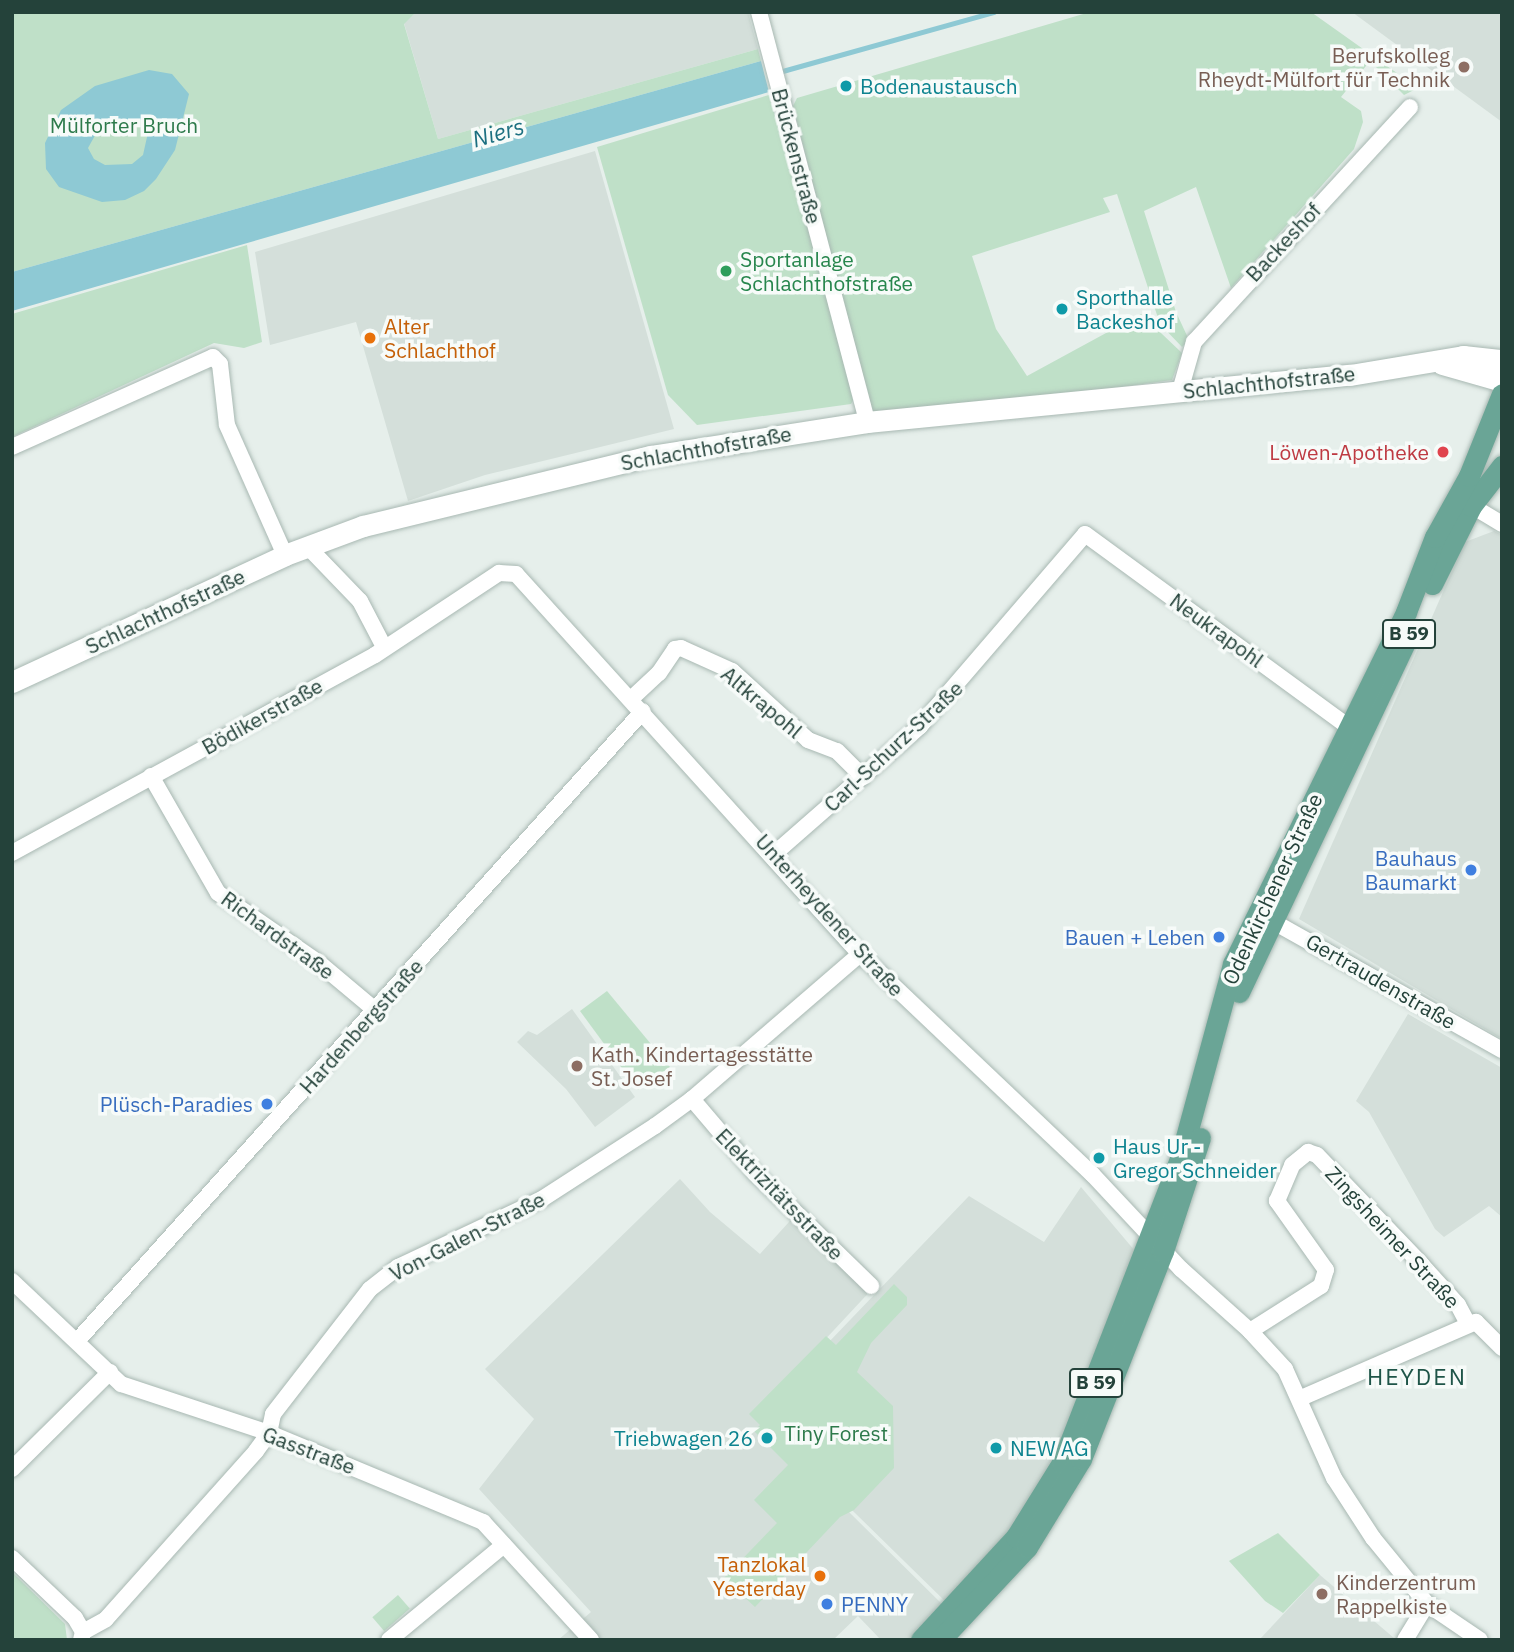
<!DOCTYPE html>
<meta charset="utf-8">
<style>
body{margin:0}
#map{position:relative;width:1514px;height:1652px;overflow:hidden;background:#e6efeb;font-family:"IBM Plex Sans",sans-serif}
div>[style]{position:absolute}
.built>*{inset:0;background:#d4dfda}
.green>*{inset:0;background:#bfe0c8;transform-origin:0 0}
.water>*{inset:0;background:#8ec9d4}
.stream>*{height:4.5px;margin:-2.25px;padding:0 2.25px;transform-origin:2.25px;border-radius:2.25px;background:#8ec9d4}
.roads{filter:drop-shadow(0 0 2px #a8b8b2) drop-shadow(0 0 2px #a8b8b2)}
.minor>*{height:16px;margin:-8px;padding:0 8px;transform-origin:8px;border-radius:8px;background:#fff}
.secondary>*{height:21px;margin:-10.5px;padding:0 10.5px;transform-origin:10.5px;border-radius:10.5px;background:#fff}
.primary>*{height:21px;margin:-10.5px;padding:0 10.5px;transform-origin:10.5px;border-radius:10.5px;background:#6aa596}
.dots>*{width:19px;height:19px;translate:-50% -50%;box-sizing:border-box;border:4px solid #f7fbf9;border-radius:50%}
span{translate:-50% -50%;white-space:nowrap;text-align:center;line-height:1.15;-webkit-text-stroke:7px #f7fbf9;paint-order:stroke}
.shield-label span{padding:2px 5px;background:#f7fbf9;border:2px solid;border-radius:5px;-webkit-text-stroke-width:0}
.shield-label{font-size:19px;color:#24423a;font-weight:700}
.education-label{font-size:21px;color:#785e54}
.right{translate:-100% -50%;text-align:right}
.left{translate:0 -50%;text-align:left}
.culture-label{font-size:21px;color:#0d838f}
.park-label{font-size:21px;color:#2d7a4b}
.street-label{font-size:21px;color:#24423a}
.leisure-label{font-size:21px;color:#27864d}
.food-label{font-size:21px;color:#c56008}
.health-label{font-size:21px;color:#be3a42}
.shop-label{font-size:21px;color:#366cbe}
.water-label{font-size:23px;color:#1c6f80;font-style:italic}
.neighbourhood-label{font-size:23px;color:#1f5548;letter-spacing:2px}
.frame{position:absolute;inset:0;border:14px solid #24423a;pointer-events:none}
</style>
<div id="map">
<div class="built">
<div style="clip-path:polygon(416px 12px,748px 12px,758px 49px,438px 139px,404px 23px)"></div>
<div style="clip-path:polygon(1352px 12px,1502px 12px,1502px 122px)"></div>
<div style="clip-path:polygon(595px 151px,674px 429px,485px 475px,408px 501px,356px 322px,270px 345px,255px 252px)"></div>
<div style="clip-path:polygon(1494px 531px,1502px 535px,1502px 1039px,1299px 919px,1465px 542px)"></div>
<div style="clip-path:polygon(572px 1009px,635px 1097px,595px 1127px,566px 1089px,517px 1042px,528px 1031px,537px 1035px)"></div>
<div style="clip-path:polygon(1408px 1014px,1502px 1068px,1502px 1217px,1489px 1206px,1444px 1237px,1435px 1229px,1369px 1112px,1356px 1101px)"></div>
<div style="clip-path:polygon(680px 1179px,710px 1212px,760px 1254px,798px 1212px,875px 1286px,753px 1417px,948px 1610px,917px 1640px,881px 1640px,858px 1616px,833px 1640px,558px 1640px,591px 1612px,479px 1489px,534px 1419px,485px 1369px)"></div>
<div style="clip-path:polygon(1081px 1187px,1135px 1251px,1053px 1484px,951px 1607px,757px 1417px,969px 1196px,1044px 1242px)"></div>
<div style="clip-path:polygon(1320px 1575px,1394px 1638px,1393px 1640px,1259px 1640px)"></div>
</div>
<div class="green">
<div style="clip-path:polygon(12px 12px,416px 12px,404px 24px,438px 139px,758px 49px,761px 61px,12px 272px)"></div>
<div style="clip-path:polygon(1090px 12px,1311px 12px,1418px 88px,1404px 95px,1370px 61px,1341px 97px,1361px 111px,1363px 122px,1354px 149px,1231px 288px,1196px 187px,1144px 211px,1176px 312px,1189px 340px,1182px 347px,1160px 324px,1117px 194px,1103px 198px,1110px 212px,972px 256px,996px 329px,1027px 376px,1141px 314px,1182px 353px,1172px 380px,873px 421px,793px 106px,797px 98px)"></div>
<div style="clip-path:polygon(769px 95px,856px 396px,851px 404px,697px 425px,668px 395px,597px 147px)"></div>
<div style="clip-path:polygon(247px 245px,262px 342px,244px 348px,214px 343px,12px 437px,12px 314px)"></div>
<div style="clip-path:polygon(607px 991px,670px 1067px,638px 1090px,580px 1011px)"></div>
<div style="clip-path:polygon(894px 1284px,907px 1297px,907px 1305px,871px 1343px,857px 1372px,893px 1406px,894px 1468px,854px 1510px,840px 1517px,755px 1607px,724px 1578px,777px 1523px,754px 1500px,788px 1465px,754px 1431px,760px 1425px,749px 1414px,826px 1336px,836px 1345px)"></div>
<div style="clip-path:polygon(1278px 1533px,1320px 1575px,1283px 1613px,1265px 1601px,1229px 1561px)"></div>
<div style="clip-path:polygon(12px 1572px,65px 1624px,67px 1640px,12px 1640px)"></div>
<div style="left:398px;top:1595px;width:18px;height:34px;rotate:49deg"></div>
</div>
<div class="water">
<div style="clip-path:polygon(761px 61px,769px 92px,12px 311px,12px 272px)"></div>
<div style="clip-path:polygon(evenodd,149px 70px,172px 74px,189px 94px,175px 150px,156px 179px,144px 191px,125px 200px,102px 202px,59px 187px,46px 169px,45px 143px,61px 110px,95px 86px,149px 70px,140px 119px,149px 128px,143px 155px,132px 164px,105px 165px,94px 159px,88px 148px,98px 130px,109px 122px,140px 119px)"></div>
</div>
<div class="stream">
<div style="left:779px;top:72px;width:223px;rotate:-15.6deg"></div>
</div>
<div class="roads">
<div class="minor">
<div style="left:759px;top:12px;width:424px;rotate:75.2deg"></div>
<div style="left:1180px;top:391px;width:51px;rotate:-74.1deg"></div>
<div style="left:1194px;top:342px;width:319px;rotate:-47.4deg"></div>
<div style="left:12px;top:447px;width:220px;rotate:-24.1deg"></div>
<div style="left:213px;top:357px;width:10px;rotate:45deg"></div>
<div style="left:220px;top:364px;width:61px;rotate:83.5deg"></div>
<div style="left:227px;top:425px;width:142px;rotate:66deg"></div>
<div style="left:1462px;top:500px;width:47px;rotate:31deg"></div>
<div style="left:308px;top:547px;width:75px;rotate:46.1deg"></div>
<div style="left:360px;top:601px;width:52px;rotate:62.4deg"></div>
<div style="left:632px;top:698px;width:37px;rotate:-43deg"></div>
<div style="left:659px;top:673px;width:29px;rotate:-56deg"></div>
<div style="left:675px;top:649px;width:6px;rotate:-9deg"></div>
<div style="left:681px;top:648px;width:56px;rotate:24.3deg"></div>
<div style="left:732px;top:671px;width:103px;rotate:42.2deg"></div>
<div style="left:808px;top:740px;width:31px;rotate:21deg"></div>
<div style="left:837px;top:751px;width:37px;rotate:45deg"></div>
<div style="left:151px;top:776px;width:135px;rotate:60.2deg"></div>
<div style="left:218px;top:893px;width:123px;rotate:34.7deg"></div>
<div style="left:319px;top:963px;width:73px;rotate:40deg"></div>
<div style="left:12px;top:853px;width:413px;rotate:-28.6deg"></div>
<div style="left:375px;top:655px;width:149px;rotate:-33.5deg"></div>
<div style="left:499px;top:573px;width:17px;rotate:3deg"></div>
<div style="left:516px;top:574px;width:513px;rotate:47.85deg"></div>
<div style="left:860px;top:954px;width:320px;rotate:43.5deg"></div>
<div style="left:1092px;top:1174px;width:130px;rotate:46.9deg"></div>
<div style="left:1181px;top:1269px;width:93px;rotate:41.9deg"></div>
<div style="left:1250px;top:1331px;width:52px;rotate:47.4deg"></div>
<div style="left:1285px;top:1369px;width:120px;rotate:65.8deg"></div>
<div style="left:1334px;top:1478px;width:72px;rotate:57deg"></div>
<div style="left:1373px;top:1538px;width:85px;rotate:50.7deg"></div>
<div style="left:1427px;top:1604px;width:64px;rotate:34.2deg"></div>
<div style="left:774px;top:854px;width:194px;rotate:-41.2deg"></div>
<div style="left:920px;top:726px;width:253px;rotate:-49.3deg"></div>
<div style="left:1085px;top:534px;width:337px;rotate:36.2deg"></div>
<div style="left:1263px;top:916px;width:274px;rotate:29.3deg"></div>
<div style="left:692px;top:1099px;width:97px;rotate:49.6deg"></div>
<div style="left:755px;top:1173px;width:162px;rotate:44.2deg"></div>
<div style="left:12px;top:1281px;width:150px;rotate:43.4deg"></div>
<div style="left:121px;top:1384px;width:156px;rotate:18.3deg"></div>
<div style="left:269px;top:1433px;width:232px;rotate:22.6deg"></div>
<div style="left:483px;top:1522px;width:160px;rotate:47.5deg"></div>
<div style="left:1250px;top:1331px;width:84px;rotate:-32.4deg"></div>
<div style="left:1321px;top:1286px;width:17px;rotate:-73deg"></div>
<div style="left:1326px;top:1270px;width:85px;rotate:-125.4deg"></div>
<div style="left:1277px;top:1201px;width:39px;rotate:-67deg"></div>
<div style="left:1292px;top:1165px;width:21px;rotate:-39deg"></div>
<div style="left:1308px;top:1152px;width:9px;rotate:18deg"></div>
<div style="left:1317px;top:1155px;width:152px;rotate:46.3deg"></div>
<div style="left:1422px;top:1265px;width:54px;rotate:48deg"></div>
<div style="left:1458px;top:1305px;width:21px;rotate:62deg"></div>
<div style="left:78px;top:1340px;width:845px;rotate:-48.07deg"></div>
<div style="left:1301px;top:1398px;width:191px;rotate:-23.5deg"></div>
<div style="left:1476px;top:1322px;width:37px;rotate:45deg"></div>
<div style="left:12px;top:1469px;width:138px;rotate:-44.7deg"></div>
<div style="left:12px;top:1558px;width:87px;rotate:43.6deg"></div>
<div style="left:75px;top:1618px;width:16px;rotate:60deg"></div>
<div style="left:81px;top:1640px;width:8px;rotate:-76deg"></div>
<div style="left:83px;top:1632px;width:26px;rotate:-29deg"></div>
<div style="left:106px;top:1619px;width:225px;rotate:-48.2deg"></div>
<div style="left:256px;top:1451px;width:22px;rotate:-54deg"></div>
<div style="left:269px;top:1433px;width:19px;rotate:-78deg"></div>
<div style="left:273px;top:1414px;width:158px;rotate:-52.2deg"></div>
<div style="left:370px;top:1289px;width:36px;rotate:-38deg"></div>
<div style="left:398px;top:1267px;width:159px;rotate:-25.3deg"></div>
<div style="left:542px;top:1199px;width:135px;rotate:-32.9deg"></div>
<div style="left:655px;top:1126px;width:46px;rotate:-36.1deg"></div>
<div style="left:692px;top:1099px;width:222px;rotate:-40.8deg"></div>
<div style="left:389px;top:1640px;width:149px;rotate:-39.6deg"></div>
<div style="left:1405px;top:1640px;width:42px;rotate:-58.6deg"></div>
</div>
<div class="secondary">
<div style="left:1442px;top:364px;width:62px;rotate:15.8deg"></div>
<div style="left:12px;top:682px;width:301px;rotate:-24.9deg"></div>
<div style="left:285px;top:555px;width:83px;rotate:-20.4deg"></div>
<div style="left:363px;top:526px;width:296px;rotate:-13.7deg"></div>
<div style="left:651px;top:456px;width:219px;rotate:-8.9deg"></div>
<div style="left:867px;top:422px;width:485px;rotate:-5.6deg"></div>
<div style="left:1350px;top:375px;width:115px;rotate:-9.5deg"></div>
<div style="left:1463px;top:356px;width:39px;rotate:6deg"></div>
</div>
<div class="primary">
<div style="left:1432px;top:584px;width:87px;rotate:-63.4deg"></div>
<div style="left:1471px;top:506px;width:51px;rotate:-52.2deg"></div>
<div style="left:1239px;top:992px;width:387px;rotate:-64.6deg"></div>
<div style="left:921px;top:1640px;width:140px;rotate:-47.3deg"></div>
<div style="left:1016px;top:1537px;width:87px;rotate:-58.1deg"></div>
<div style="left:1062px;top:1463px;width:326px;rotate:-68.8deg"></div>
<div style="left:1180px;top:1159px;width:202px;rotate:-74.8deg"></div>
<div style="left:1233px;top:964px;width:392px;rotate:-63.8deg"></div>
<div style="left:1406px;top:612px;width:80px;rotate:-68.9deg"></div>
<div style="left:1435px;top:537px;width:70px;rotate:-60.9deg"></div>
<div style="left:1469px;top:476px;width:88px;rotate:-68.1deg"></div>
<div style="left:940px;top:1640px;width:127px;rotate:-46.9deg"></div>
<div style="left:1027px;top:1547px;width:103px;rotate:-58.5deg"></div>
<div style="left:1081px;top:1459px;width:224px;rotate:-68.5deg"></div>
<div style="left:1163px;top:1251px;width:119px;rotate:-71.9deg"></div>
</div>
</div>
<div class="dots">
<div style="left:1464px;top:67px;background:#8d6e63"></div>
<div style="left:846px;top:86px;background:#0f9aa8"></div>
<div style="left:726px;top:271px;background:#2e9e5b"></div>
<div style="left:1062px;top:309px;background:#0f9aa8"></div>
<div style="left:370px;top:338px;background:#e8710a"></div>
<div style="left:1443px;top:452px;background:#e0444e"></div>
<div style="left:1471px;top:870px;background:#3f7fe0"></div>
<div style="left:1219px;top:937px;background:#3f7fe0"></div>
<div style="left:577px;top:1066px;background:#8d6e63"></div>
<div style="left:267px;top:1104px;background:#3f7fe0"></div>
<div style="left:1099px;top:1158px;background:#0f9aa8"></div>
<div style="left:767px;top:1438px;background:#0f9aa8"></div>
<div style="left:996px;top:1448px;background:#0f9aa8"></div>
<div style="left:820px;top:1576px;background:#e8710a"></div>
<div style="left:1322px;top:1594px;background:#8d6e63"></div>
<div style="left:827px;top:1604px;background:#3f7fe0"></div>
</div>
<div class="shield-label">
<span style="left:1409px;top:634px">B 59</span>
<span style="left:1096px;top:1383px">B 59</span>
</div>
<div class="education-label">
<span class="right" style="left:1450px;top:67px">Berufskolleg<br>Rheydt-Mülfort für Technik</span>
<span class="left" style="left:591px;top:1066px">Kath. Kindertagesstätte<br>St. Josef</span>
<span class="left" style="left:1336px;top:1594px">Kinderzentrum<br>Rappelkiste</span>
</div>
<div class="culture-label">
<span class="left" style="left:860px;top:86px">Bodenaustausch</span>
<span class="left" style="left:1076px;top:309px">Sporthalle<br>Backeshof</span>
<span class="left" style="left:1113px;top:1158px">Haus Ur -<br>Gregor Schneider</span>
<span class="right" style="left:753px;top:1438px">Triebwagen 26</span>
<span class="left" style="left:1010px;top:1448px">NEW AG</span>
</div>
<div class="park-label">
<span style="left:124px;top:125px">Mülforter Bruch</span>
<span style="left:836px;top:1433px">Tiny Forest</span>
</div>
<div class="street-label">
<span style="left:797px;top:156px;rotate:75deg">Brückenstraße</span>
<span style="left:1283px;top:242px;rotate:-47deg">Backeshof</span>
<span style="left:1269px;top:382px;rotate:-6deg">Schlachthofstraße</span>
<span style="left:706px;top:448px;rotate:-10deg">Schlachthofstraße</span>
<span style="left:165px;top:611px;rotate:-25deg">Schlachthofstraße</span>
<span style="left:1217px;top:630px;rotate:36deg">Neukrapohl</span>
<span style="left:762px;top:702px;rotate:40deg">Altkrapohl</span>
<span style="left:262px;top:716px;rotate:-29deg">Bödikerstraße</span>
<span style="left:893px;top:746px;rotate:-43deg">Carl-Schurz-Straße</span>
<span style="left:1272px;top:889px;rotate:-65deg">Odenkirchener Straße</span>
<span style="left:830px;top:915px;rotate:48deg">Unterheydener Straße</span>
<span style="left:278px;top:935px;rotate:36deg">Richardstraße</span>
<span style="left:1381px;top:981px;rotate:30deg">Gertraudenstraße</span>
<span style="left:361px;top:1026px;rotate:-48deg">Hardenbergstraße</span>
<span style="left:780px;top:1194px;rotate:46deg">Elektrizitätsstraße</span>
<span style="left:467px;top:1236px;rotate:-27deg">Von-Galen-Straße</span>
<span style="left:1393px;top:1237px;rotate:47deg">Zingsheimer Straße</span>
<span style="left:309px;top:1450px;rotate:21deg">Gasstraße</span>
</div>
<div class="leisure-label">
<span class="left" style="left:740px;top:271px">Sportanlage<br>Schlachthofstraße</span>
</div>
<div class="food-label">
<span class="left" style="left:384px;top:338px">Alter<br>Schlachthof</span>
<span class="right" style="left:806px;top:1576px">Tanzlokal<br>Yesterday</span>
</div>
<div class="health-label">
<span class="right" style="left:1429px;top:452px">Löwen-Apotheke</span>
</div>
<div class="shop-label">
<span class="right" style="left:1457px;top:870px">Bauhaus<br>Baumarkt</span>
<span class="right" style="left:1205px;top:937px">Bauen + Leben</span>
<span class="right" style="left:253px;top:1104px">Plüsch-Paradies</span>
<span class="left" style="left:841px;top:1604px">PENNY</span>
</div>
<div class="water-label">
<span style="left:498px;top:132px;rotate:-16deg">Niers</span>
</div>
<div class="neighbourhood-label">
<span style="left:1417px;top:1376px">HEYDEN</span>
</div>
<div class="frame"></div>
</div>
